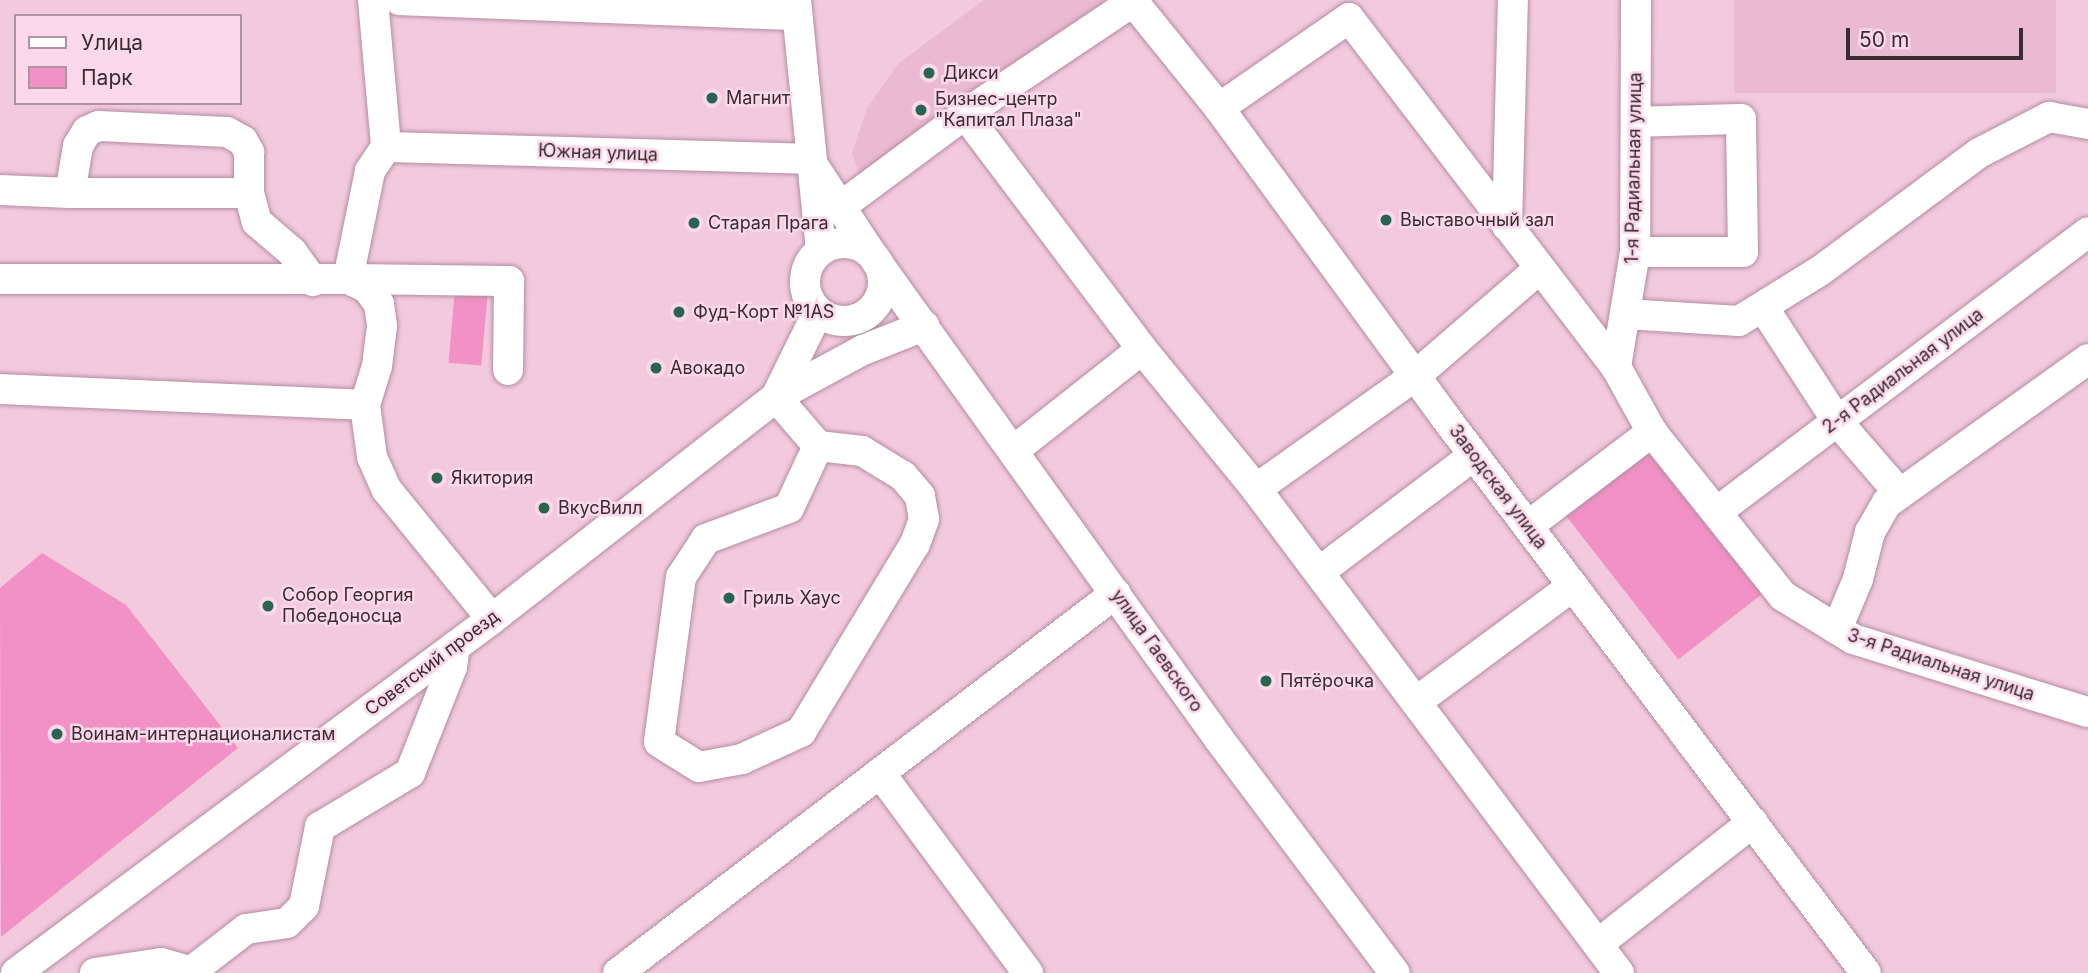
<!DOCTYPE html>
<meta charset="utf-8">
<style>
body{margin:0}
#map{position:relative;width:2088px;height:973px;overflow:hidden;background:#f3c9de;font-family:Inter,sans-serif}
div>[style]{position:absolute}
.built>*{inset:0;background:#eabad2;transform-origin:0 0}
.green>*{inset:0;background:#f191c5;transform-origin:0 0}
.roads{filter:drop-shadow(0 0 2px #b48da1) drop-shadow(0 0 2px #b48da1)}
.minor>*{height:30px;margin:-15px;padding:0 15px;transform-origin:15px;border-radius:15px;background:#fff}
.minor>.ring{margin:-15px;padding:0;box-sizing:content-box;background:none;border:30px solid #fff;border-radius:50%}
.dots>*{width:19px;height:19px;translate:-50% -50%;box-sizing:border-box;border:4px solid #fbd9ea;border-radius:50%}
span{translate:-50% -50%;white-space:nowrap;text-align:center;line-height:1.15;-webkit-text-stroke:5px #fbd9ea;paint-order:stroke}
.poi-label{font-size:18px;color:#3b2b33}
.left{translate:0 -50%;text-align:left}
.street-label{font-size:18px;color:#3b2b33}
.legend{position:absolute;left:14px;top:14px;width:228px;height:91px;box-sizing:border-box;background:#fbd9ea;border:2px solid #ae93a1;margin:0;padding:9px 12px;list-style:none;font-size:21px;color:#3b2b33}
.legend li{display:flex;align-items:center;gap:14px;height:35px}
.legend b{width:35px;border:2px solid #ae93a1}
.scale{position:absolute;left:1846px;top:28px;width:177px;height:32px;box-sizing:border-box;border:4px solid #3b2b33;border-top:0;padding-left:9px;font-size:21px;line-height:24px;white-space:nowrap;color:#3b2b33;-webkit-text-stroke:5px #fbd9ea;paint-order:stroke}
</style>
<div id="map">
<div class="built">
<div style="clip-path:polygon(984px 0,1101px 0,1117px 22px,868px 200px,852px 153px,867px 108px,899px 63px)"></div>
<div style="left:1734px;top:0;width:322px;height:93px"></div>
</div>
<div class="green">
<div style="left:455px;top:288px;width:33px;height:75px;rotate:5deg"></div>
<div style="left:1651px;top:446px;width:185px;height:110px;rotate:52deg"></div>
<div style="clip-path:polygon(42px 553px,126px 605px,238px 748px,1px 937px,0 588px)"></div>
</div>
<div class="roads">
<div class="minor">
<div style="left:373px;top:0;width:148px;rotate:84.9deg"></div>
<div style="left:386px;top:147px;width:29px;rotate:124deg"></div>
<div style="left:370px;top:171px;width:110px;rotate:101.5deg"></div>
<div style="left:348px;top:279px;width:161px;rotate:0.7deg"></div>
<div style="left:509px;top:281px;width:89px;rotate:90.6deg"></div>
<div style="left:399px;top:0;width:397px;rotate:2.2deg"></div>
<div style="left:796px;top:0;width:251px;rotate:84.3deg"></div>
<div style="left:1132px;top:0;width:139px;rotate:51.1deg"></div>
<div style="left:1219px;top:108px;width:383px;rotate:53.8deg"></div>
<div style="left:1445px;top:417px;width:697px;rotate:52.87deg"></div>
<div style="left:1636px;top:0;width:252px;rotate:90.2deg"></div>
<div style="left:1635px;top:252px;width:117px;rotate:99.4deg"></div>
<div style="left:1616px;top:367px;width:74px;rotate:61deg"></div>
<div style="left:1652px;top:432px;width:210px;rotate:51.4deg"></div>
<div style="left:1783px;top:596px;width:82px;rotate:31.6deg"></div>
<div style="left:1853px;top:639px;width:246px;rotate:17.3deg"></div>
<div style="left:1219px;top:108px;width:158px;rotate:-34.7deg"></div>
<div style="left:1349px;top:18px;width:439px;rotate:52.6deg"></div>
<div style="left:965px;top:114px;width:205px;rotate:-33.8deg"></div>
<div style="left:386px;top:147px;width:423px;rotate:1.6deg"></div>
<div style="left:809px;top:159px;width:123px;rotate:56.6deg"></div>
<div style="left:877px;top:262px;width:587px;rotate:54.36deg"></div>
<div style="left:1219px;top:739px;width:293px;rotate:53.1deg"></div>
<div style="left:0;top:190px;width:70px;rotate:2.5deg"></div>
<div style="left:70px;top:193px;width:48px;rotate:-80.3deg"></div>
<div style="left:78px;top:146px;width:17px;rotate:-59deg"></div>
<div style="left:87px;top:131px;width:13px;rotate:-23deg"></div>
<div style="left:99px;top:126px;width:128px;rotate:2.7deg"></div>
<div style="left:227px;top:132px;width:18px;rotate:29deg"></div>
<div style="left:243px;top:141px;width:13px;rotate:61deg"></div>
<div style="left:249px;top:152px;width:41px;rotate:90deg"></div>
<div style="left:249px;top:193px;width:30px;rotate:75deg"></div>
<div style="left:257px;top:222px;width:46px;rotate:40.6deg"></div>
<div style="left:292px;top:252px;width:36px;rotate:54deg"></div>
<div style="left:70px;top:193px;width:179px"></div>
<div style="left:840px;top:207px;width:156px;rotate:-36.6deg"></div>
<div style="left:965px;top:114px;width:294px;rotate:53deg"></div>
<div style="left:1507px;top:226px;width:226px;rotate:-88.5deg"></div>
<div class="ring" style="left:805px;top:243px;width:48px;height:48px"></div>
<div style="left:1635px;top:252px;width:108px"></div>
<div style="left:1743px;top:252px;width:133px;rotate:-90.9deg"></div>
<div style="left:1741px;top:119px;width:105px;rotate:178.4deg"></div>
<div style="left:0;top:279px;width:348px"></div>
<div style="left:348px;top:279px;width:21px;rotate:25deg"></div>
<div style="left:367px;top:288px;width:20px;rotate:53deg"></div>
<div style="left:379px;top:304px;width:22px;rotate:82deg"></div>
<div style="left:382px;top:326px;width:40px;rotate:97.1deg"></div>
<div style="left:377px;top:366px;width:41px;rotate:107.1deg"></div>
<div style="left:1763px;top:307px;width:136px;rotate:57deg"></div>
<div style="left:1837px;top:421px;width:96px;rotate:49.2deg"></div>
<div style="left:1625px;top:314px;width:114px;rotate:3.5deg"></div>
<div style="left:1739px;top:321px;width:95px;rotate:-31.7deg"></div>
<div style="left:1820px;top:271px;width:198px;rotate:-36.6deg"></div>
<div style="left:1979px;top:153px;width:79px;rotate:-27.2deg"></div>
<div style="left:2049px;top:117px;width:40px;rotate:10deg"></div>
<div style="left:0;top:389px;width:365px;rotate:2.5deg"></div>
<div style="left:365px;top:405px;width:52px;rotate:82.3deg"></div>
<div style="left:372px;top:457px;width:36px;rotate:66deg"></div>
<div style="left:387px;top:490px;width:166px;rotate:50.9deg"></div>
<div style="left:776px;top:397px;width:65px;rotate:49.4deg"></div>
<div style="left:818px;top:446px;width:68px;rotate:115.1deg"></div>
<div style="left:789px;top:508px;width:89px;rotate:159.5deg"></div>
<div style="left:706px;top:539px;width:45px;rotate:123.3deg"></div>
<div style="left:681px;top:577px;width:166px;rotate:97.6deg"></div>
<div style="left:659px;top:742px;width:47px;rotate:32deg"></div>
<div style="left:699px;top:767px;width:44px;rotate:-10.5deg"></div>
<div style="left:742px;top:759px;width:65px;rotate:-24.6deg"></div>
<div style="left:801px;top:732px;width:220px;rotate:-58.8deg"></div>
<div style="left:915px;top:544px;width:27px;rotate:-70deg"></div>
<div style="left:924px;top:519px;width:23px;rotate:-100deg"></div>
<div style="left:920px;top:496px;width:26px;rotate:-130deg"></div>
<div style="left:903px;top:476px;width:48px;rotate:-148.6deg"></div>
<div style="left:862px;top:451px;width:44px;rotate:-173.5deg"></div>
<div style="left:776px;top:397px;width:95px;rotate:-63.7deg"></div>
<div style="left:1013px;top:451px;width:164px;rotate:-38.3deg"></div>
<div style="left:1142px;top:349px;width:181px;rotate:50.8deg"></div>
<div style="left:1256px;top:489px;width:605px;rotate:53.13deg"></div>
<div style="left:1256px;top:489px;width:195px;rotate:-35.4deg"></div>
<div style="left:1415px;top:376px;width:162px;rotate:-40.8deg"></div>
<div style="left:1718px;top:511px;width:463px;rotate:-37deg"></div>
<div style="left:1528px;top:526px;width:156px;rotate:-37.2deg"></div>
<div style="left:1319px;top:572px;width:194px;rotate:-37deg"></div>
<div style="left:1837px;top:629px;width:54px;rotate:-67.2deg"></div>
<div style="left:1858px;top:579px;width:49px;rotate:-75.7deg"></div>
<div style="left:1870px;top:532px;width:34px;rotate:-60deg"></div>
<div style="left:1887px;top:503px;width:247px;rotate:-35.6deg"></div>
<div style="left:1416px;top:702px;width:195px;rotate:-36.5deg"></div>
<div style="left:880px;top:773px;width:249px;rotate:53.5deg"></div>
<div style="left:1598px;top:944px;width:197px;rotate:-38.2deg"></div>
<div style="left:193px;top:970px;width:67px;rotate:-37.7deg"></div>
<div style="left:246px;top:929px;width:41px;rotate:-8.3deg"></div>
<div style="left:287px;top:923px;width:24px;rotate:-45deg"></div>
<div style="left:304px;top:906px;width:81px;rotate:-78.6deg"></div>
<div style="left:320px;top:827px;width:105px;rotate:-31deg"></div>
<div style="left:410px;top:773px;width:114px;rotate:-68.4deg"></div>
<div style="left:452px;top:667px;width:21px;rotate:-82deg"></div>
<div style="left:16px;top:973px;width:593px;rotate:-36.64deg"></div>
<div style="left:492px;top:619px;width:360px;rotate:-38deg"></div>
<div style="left:776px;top:397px;width:99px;rotate:-28.4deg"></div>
<div style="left:863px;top:350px;width:66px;rotate:-21.5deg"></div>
<div style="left:95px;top:973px;width:67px;rotate:-8.6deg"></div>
<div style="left:161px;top:963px;width:37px;rotate:16deg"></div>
<div style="left:618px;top:973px;width:626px;rotate:-37.35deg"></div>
</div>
</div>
<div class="dots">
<div style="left:929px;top:73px;background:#296550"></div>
<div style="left:712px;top:98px;background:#296550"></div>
<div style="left:921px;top:110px;background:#296550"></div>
<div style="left:1386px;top:220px;background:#296550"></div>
<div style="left:694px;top:223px;background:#296550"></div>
<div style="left:679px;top:312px;background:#296550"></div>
<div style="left:656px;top:368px;background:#296550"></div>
<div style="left:437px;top:478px;background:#296550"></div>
<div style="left:544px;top:508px;background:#296550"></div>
<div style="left:729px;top:598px;background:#296550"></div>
<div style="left:268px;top:606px;background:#296550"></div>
<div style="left:1266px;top:681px;background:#296550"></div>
<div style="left:57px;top:734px;background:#296550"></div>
</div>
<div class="poi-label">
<span class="left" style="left:943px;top:73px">Дикси</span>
<span class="left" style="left:726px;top:98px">Магнит</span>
<span class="left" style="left:935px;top:110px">Бизнес-центр<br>"Капитал Плаза"</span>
<span class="left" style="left:1400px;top:220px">Выставочный зал</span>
<span class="left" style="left:708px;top:223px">Старая Прага</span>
<span class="left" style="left:693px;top:312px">Фуд-Корт №1AS</span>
<span class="left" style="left:670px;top:368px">Авокадо</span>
<span class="left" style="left:451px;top:478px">Якитория</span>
<span class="left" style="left:558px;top:508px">ВкусВилл</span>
<span class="left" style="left:282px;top:606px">Собор Георгия<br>Победоносца</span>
<span class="left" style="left:743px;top:598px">Гриль Хаус</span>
<span class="left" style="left:1280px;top:681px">Пятёрочка</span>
<span class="left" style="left:71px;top:734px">Воинам-интернационалистам</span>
</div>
<div class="street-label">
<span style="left:598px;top:153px;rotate:2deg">Южная улица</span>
<span style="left:1634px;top:168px;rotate:-89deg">1-я Радиальная улица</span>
<span style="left:1903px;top:371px;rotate:-37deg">2-я Радиальная улица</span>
<span style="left:1498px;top:487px;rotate:53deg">Заводская улица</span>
<span style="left:1157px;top:651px;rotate:55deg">улица Гаевского</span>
<span style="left:432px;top:663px;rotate:-37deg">Советский проезд</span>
<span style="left:1941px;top:665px;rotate:18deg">3-я Радиальная улица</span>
</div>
<ul class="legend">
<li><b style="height:9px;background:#fff"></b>Улица</li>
<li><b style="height:19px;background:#f191c5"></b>Парк</li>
</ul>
<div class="scale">50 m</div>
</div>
